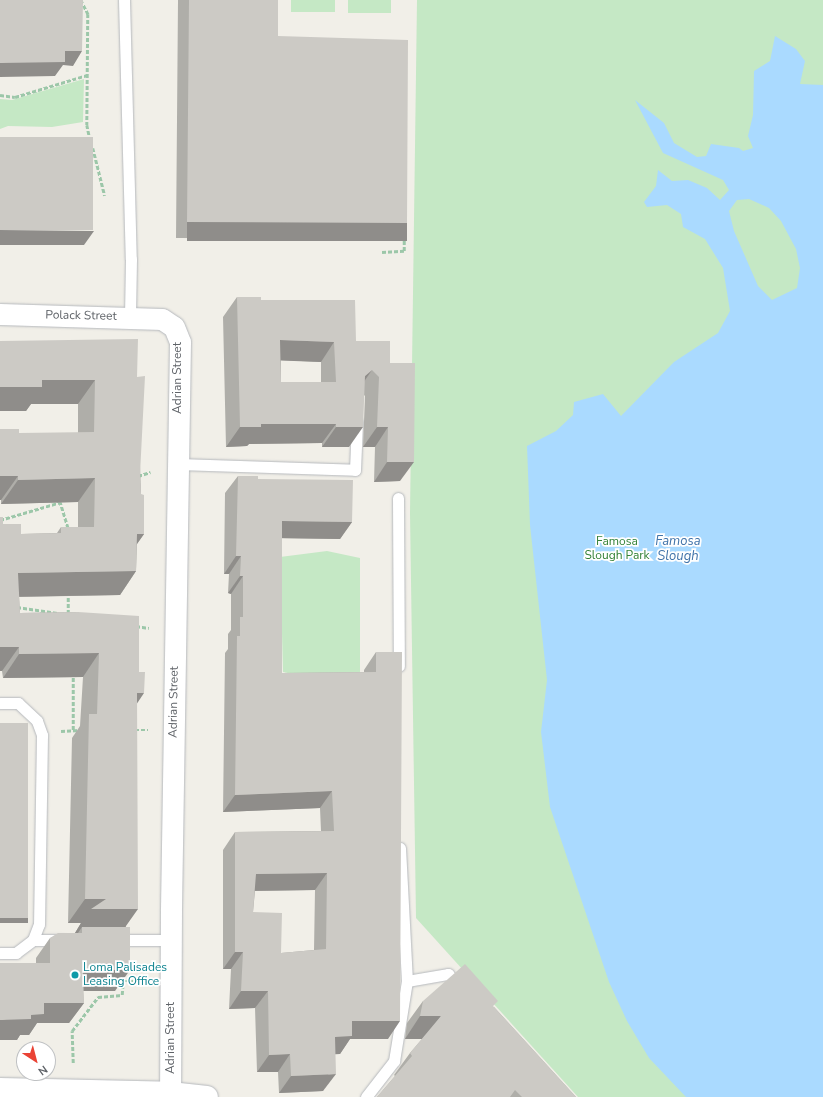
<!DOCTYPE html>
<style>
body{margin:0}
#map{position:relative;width:823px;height:1097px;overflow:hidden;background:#f1efe8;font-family:"Nunito Sans",sans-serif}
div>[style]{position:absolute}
.green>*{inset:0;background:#c5e8c5;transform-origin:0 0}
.water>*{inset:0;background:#aadaff}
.path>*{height:2.5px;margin-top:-1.25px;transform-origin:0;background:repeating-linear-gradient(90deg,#9cc7a9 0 4px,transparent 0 6px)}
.roads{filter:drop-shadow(0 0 1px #b5b8bc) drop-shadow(0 0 1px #b5b8bc)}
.lane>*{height:11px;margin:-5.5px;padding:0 5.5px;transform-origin:5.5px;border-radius:5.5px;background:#fff}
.street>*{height:21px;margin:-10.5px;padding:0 10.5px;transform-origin:10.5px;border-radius:10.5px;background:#fff}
.secondary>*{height:22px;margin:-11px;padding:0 11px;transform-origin:11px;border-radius:11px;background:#fff}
.wall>*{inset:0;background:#afaea9}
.shaded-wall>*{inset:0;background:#8f8d8a;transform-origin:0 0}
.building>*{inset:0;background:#cccac5;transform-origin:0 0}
.dots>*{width:11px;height:11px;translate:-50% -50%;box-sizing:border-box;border:2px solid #fff;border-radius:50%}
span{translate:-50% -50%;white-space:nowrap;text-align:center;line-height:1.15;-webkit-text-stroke:3.5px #fff;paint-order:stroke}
.street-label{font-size:12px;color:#5f6368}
.park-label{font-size:12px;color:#348238}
.culture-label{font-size:12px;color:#0d838f}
.left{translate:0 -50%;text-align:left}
.water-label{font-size:13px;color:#4174aa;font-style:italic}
.north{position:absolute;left:16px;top:1041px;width:40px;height:40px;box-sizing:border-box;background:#fff;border:1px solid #bfc1c3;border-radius:50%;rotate:144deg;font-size:11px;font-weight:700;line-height:16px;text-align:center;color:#5f6368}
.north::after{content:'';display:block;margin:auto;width:14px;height:18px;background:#ea4335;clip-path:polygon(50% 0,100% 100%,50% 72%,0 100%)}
</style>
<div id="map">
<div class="green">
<div style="left:291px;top:0;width:44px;height:12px"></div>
<div style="left:348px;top:0;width:43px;height:13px"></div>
<div style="clip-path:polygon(417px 0,823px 0,823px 1097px,578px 1097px,416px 918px,410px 513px)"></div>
<div style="clip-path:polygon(84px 79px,83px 122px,52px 127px,8px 126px,0 129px,0 99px,12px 100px)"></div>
<div style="clip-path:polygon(327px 551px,360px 558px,360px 677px,321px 680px,283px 672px,280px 557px)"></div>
</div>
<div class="water">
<div style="clip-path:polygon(evenodd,775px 36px,796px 49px,805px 61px,800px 84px,823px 85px,823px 1097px,686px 1097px,649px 1058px,627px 1021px,609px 982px,550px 807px,541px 732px,547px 680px,530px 525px,527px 446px,556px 431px,573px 415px,574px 402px,603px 394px,621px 416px,674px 362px,718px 333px,730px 311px,723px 268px,705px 239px,683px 227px,681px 214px,667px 205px,647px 207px,644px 202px,656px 186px,658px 170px,672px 181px,688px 180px,707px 188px,720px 200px,729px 190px,723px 180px,663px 153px,635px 100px,664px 123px,674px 143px,697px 157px,706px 156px,711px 144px,739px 148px,743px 151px,753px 148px,748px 136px,753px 115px,754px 71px,770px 61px,775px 36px,749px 199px,769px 208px,781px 221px,796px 249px,800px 268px,797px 288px,772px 300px,758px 286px,734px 231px,729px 211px,737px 200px,749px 199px)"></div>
</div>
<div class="path">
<div style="left:81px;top:0;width:16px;rotate:63deg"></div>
<div style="left:88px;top:14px;width:111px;rotate:90.5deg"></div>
<div style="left:87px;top:125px;width:14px;rotate:78deg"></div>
<div style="left:0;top:95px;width:15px;rotate:8deg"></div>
<div style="left:15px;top:97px;width:75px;rotate:-17deg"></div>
<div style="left:93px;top:148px;width:49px;rotate:76deg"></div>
<div style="left:382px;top:252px;width:22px;rotate:-3deg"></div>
<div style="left:404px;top:251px;width:25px;rotate:-90deg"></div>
<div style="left:138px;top:476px;width:13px;rotate:-18deg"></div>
<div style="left:60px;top:501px;width:30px;rotate:73deg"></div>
<div style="left:0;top:520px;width:64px;rotate:-16.4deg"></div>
<div style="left:17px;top:607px;width:41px;rotate:8.3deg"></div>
<div style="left:68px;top:614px;width:21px;rotate:-90deg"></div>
<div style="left:136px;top:626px;width:13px;rotate:9deg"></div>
<div style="left:73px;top:730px;width:56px;rotate:-90deg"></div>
<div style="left:135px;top:730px;width:13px"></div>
<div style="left:61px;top:731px;width:19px;rotate:-3deg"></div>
<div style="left:73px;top:1063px;width:32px;rotate:-92deg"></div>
<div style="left:72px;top:1031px;width:43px;rotate:-52.6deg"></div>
<div style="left:98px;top:997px;width:24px;rotate:-5deg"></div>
<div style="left:122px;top:995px;width:14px;rotate:-86deg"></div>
<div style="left:123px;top:981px;width:24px"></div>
</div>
<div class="roads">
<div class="lane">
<div style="left:124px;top:0;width:259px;rotate:88.5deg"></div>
<div style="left:131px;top:259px;width:58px;rotate:91deg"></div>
<div style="left:178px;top:464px;width:177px;rotate:1.9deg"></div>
<div style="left:355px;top:470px;width:48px;rotate:-87.6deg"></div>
<div style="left:398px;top:498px;width:168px;rotate:89.7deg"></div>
<div style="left:0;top:703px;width:18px"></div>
<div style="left:18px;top:703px;width:26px;rotate:43deg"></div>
<div style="left:37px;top:721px;width:15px;rotate:70deg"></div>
<div style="left:42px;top:735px;width:189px;rotate:90.9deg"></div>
<div style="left:39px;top:924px;width:17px;rotate:111deg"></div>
<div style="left:33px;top:940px;width:21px;rotate:143deg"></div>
<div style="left:16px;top:953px;width:16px;rotate:180deg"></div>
<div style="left:400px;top:848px;width:133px;rotate:87deg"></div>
<div style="left:33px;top:940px;width:29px"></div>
<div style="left:116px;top:940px;width:55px"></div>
<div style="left:366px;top:1097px;width:46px;rotate:-52.1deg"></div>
<div style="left:394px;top:1061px;width:81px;rotate:-80.8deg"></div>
<div style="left:407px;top:981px;width:42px;rotate:-9.7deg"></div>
<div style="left:448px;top:974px;width:19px;rotate:47deg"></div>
</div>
<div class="street">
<div style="left:0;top:314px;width:162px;rotate:1.8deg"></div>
<div style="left:162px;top:319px;width:14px;rotate:34deg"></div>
<div style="left:174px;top:327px;width:16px;rotate:68deg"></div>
<div style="left:180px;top:342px;width:569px;rotate:90.91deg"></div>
<div style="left:171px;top:911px;width:182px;rotate:90.3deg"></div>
</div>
<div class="secondary">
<div style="left:0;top:1089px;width:170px;rotate:1.3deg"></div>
<div style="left:170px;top:1093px;width:37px;rotate:6deg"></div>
</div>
</div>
<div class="wall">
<div style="clip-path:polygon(178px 0,278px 0,278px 36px,396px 239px,176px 238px)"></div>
<div style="clip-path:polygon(evenodd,237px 297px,261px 300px,356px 341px,390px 363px,400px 481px,374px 482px,375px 447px,363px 447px,365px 396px,364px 395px,349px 447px,322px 447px,322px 443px,249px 444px,247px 446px,226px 447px,223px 317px,237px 297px,281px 360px,321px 362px,321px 382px,281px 382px,281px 360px)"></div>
<div style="clip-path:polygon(0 341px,137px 377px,141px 494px,144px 534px,137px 544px,136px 571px,120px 595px,19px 597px,20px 613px,78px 612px,137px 703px,126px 927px,115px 991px,83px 991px,84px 1003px,69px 1023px,37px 1023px,29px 1035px,20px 1035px,17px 1040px,36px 963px,36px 958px,50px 938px,75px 933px,81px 923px,68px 923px,72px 738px,80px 726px,83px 677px,3px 678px,2px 671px,0 671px,0 517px,3px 524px,21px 534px,57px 533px,61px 527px,78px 527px,78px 502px,1px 504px,1px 500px,0 500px,0 429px,19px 433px,78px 433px,78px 404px,31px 404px,26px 411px)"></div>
<div style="clip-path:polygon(evenodd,238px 476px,258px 479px,352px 522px,340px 539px,282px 538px,282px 673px,364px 672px,364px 670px,376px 652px,388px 1039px,350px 1039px,340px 1054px,335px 1054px,323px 1091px,279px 1093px,278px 1072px,257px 1072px,255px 1008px,229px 1009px,231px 969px,223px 969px,223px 850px,235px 832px,321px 831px,320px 808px,223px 812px,225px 653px,228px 649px,228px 634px,231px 630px,231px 594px,228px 593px,229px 574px,224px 574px,225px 493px,238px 476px,315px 890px,314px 950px,281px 953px,253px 912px,255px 891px,315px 890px)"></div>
<div style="clip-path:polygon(423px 1001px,494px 1007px,576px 1097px,377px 1097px,395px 1076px,394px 1075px,410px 1053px,422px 1039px,405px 1039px,407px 1023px)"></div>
</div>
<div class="shaded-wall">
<div style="clip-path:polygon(65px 51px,82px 51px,73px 66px,63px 65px,55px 76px,0 77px,0 63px)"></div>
<div style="left:187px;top:222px;width:220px;height:19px"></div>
<div style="clip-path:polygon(0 230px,94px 231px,84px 245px,0 245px)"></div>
<div style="clip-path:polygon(280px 340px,334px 342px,321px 362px,267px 360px)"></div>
<div style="clip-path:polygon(372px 370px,359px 389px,365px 376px)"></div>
<div style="clip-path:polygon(42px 380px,95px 380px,78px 404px,31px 404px,26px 411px,0 411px,0 387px)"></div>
<div style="clip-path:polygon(261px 424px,336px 424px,322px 443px,249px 444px,247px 446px,226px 447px,240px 427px)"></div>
<div style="clip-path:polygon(336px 427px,363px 427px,349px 447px,322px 447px)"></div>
<div style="clip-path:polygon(377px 427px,388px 427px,375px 447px,363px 447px)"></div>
<div style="clip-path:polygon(387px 462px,414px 462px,400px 481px,374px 482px)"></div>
<div style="clip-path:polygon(0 476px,18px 476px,1px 500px,0 500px)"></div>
<div style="clip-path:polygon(95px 478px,78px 502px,1px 504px,18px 480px)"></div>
<div style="clip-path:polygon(282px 521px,352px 522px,340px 539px,269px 538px)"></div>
<div style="clip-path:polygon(137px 534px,144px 534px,127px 558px)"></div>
<div style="clip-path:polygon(236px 556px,241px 556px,229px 574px,224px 574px)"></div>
<div style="clip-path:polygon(136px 571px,120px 595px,1px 597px,18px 573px)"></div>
<div style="clip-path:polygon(240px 576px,243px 576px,231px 594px,228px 593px)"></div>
<div style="clip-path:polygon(0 647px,19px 647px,2px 671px,0 671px)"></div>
<div style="clip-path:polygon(99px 653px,83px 677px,3px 678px,19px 654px)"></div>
<div style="clip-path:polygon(137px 693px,144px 693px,128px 717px)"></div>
<div style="clip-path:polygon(332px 791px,320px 808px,223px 812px,235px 795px)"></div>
<div style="clip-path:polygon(327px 873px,315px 890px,244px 891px,256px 874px)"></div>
<div style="clip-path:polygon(85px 899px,106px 899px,138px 909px,121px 933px,82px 927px,78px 933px,75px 933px,81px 923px,68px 923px)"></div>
<div style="left:0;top:918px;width:28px;height:5px"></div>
<div style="clip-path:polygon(235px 952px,243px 952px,231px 969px,223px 969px)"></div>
<div style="clip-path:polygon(83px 970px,130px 970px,115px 991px,68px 991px)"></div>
<div style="clip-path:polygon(241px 991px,268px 991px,255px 1008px,229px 1009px)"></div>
<div style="clip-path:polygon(44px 1003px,84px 1003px,69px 1023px,37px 1023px,29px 1035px,20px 1035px,17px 1040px,0 1040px,0 1020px,31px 1015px)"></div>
<div style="clip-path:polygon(420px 1016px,441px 1016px,425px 1039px,405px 1039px)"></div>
<div style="clip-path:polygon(352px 1021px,400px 1021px,388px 1039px,350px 1039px,340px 1054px,322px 1055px,335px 1037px)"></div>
<div style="clip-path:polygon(290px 1054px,278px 1072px,257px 1072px,269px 1055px)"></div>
<div style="clip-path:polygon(336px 1074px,323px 1091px,279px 1093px,291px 1076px)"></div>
</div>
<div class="building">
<div style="clip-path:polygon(0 0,83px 0,82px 51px,65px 51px,65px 62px,0 63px)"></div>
<div style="clip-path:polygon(189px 0,278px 0,278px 36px,408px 40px,407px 223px,187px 222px)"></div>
<div style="left:0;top:137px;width:93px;height:93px"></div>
<div style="clip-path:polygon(evenodd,237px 297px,261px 297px,261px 300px,355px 300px,356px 341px,390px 341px,390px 363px,415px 363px,414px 462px,387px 462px,388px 427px,377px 427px,379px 377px,372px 370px,365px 376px,363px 427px,336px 427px,336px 424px,261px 424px,261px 427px,240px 427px,237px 297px,280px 340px,334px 342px,336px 382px,281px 382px,280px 340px)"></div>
<div style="clip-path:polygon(138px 339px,137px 377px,145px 376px,140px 474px,141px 494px,144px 495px,144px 534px,137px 534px,136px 571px,18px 573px,20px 613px,78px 612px,139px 616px,139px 672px,145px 672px,144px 693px,137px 693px,138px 909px,91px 909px,106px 899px,85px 899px,89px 714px,97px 714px,99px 653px,19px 654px,19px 647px,0 647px,0 517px,3px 517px,3px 524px,21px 524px,21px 534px,61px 533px,61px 527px,94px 527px,95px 478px,18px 480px,18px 476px,0 476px,0 429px,19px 429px,19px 433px,94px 432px,95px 380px,42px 380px,42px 387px,0 387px,0 341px)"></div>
<div style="clip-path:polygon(evenodd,238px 476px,258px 476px,258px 479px,353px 480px,352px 522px,282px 521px,282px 673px,376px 672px,376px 652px,402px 652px,400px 1021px,352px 1021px,352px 1036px,335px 1037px,336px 1074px,291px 1076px,290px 1054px,269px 1055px,268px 991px,241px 991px,243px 952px,235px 952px,235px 832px,334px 831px,332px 791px,235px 795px,237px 636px,240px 636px,240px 617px,243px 617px,243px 576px,240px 576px,241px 556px,236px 556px,238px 476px,327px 873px,326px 949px,281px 953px,282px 913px,253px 912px,256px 874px,327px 873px)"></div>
<div style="left:0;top:723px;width:28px;height:195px"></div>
<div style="clip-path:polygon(82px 927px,130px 927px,130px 970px,83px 970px,84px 1003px,44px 1003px,44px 1014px,31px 1015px,31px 1019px,0 1020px,0 963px,50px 963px,50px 938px,58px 933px,82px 933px)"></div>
<div style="clip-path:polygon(465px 964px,498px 1001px,493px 1006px,576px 1097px,522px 1097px,515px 1090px,510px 1097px,377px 1097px,412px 1056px,410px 1053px,441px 1016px,420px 1016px,423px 1001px)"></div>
</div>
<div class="dots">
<div style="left:75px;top:975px;background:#0f9aa8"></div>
</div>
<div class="street-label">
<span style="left:81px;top:316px;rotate:1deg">Polack Street</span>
<span style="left:178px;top:378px;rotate:-90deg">Adrian Street</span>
<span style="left:174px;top:702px;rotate:-89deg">Adrian Street</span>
<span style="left:171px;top:1038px;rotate:-90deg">Adrian Street</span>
</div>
<div class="park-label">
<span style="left:617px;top:549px">Famosa<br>Slough Park</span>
</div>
<div class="culture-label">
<span class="left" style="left:83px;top:975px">Loma Palisades<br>Leasing Office</span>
</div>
<div class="water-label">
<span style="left:678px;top:549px">Famosa<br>Slough</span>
</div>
<div class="north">N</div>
</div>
